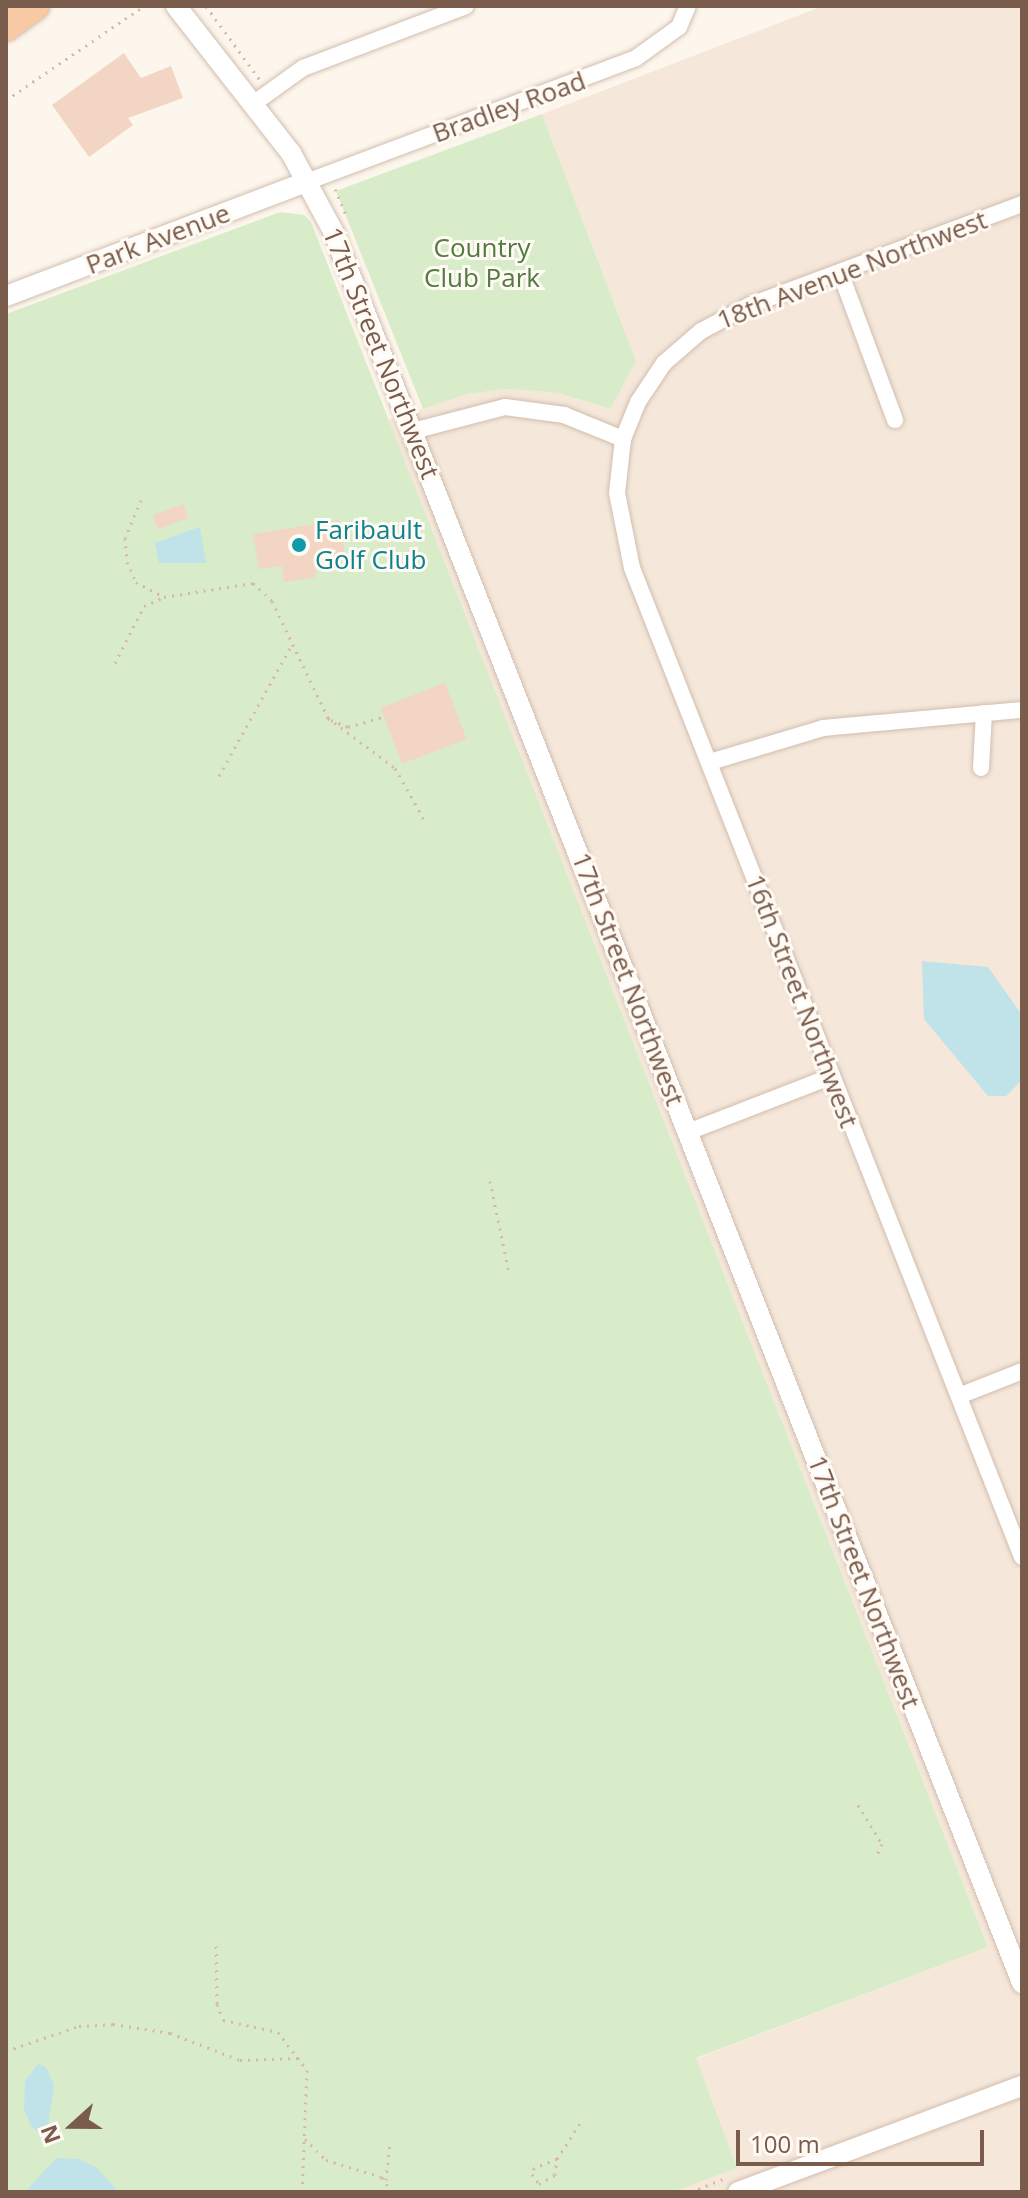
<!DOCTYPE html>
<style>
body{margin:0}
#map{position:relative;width:1028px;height:2198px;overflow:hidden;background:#fdf6ec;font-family:"Open Sans",sans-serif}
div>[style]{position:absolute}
.residential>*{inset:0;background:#f5e8da}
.green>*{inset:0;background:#d8ecc9}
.water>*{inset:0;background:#bfe3e8}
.building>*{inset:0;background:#f3d5c3;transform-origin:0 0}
.path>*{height:3px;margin-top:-1.5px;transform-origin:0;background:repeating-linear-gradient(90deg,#d9b8a5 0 2px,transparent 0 8px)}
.roads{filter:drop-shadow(0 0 2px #d1beb0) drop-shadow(0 0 2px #d1beb0)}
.minor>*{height:16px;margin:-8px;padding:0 8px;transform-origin:8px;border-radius:8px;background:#fff}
.tertiary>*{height:20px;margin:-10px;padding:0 10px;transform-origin:10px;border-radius:10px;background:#fff}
.trunk>*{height:28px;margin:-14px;padding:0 14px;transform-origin:14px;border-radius:14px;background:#f9c8a4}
.dots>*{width:22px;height:22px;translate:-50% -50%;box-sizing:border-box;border:4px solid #fffaf3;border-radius:50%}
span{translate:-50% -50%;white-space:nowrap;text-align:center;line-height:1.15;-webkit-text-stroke:6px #fffaf3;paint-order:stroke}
.street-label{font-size:26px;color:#7a5c4d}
.park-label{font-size:26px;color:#537a41}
.culture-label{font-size:26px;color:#0d838f}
.left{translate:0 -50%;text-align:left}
.frame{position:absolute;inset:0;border:8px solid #7a5c4d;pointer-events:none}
.north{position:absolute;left:32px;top:2086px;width:80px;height:80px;-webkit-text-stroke:6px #fffaf3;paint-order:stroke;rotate:249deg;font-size:22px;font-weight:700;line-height:32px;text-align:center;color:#7a5c4d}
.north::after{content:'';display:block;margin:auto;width:28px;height:36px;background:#7a5c4d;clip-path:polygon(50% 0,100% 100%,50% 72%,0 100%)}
.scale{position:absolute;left:736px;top:2130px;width:248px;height:36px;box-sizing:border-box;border:4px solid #7a5c4d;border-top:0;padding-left:10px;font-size:24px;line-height:28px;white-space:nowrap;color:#7a5c4d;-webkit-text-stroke:6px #fffaf3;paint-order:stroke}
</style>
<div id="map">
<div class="residential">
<div style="clip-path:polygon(823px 6px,1022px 6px,1022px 2192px,673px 2192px,737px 2168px,695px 2059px,988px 1947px,388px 420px,467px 394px,507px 389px,558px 393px,609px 409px,636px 361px,542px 114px)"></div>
</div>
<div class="green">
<div style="clip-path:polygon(542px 114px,636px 361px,610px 409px,558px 393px,507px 389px,467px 394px,423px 409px,336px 191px)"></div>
<div style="clip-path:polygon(280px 212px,304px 215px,311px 222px,988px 1947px,696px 2058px,737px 2168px,673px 2192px,6px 2192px,6px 314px)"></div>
</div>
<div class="water">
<div style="clip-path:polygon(200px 527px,206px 563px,159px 563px,155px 543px)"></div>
<div style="clip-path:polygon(922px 961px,988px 967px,1022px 1015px,1022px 1080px,1006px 1096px,988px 1096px,924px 1019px)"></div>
<div style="clip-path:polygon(38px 2064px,46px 2067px,54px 2085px,46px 2139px,31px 2126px,24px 2109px,25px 2081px)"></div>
<div style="clip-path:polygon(56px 2158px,78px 2159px,96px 2167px,119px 2192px,25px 2192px)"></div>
</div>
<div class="building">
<div style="clip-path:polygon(124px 53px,141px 78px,171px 66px,183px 98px,128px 118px,133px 125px,89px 157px,52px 105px)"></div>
<div style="left:183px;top:504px;width:15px;height:32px;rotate:70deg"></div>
<div style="clip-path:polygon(339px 520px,345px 556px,314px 561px,316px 577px,284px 582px,282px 566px,259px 569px,253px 534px)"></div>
<div style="left:445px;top:683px;width:60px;height:69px;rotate:69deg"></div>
</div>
<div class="path">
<div style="left:206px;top:6px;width:92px;rotate:53.9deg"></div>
<div style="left:6px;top:100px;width:167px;rotate:-34.3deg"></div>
<div style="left:335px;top:189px;width:28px;rotate:67deg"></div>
<div style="left:141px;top:500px;width:41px;rotate:112.8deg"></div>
<div style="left:125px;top:538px;width:24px;rotate:85deg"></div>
<div style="left:127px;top:562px;width:22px;rotate:66deg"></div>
<div style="left:136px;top:582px;width:32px;rotate:28deg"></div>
<div style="left:115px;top:663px;width:64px;rotate:-63deg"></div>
<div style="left:144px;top:606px;width:22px;rotate:-24deg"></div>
<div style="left:164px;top:597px;width:90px;rotate:-8.9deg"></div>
<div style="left:253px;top:583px;width:26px;rotate:43deg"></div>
<div style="left:272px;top:601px;width:130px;rotate:64.4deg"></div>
<div style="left:328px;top:718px;width:84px;rotate:36.7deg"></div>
<div style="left:395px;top:768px;width:61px;rotate:60.5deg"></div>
<div style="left:331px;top:720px;width:18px;rotate:22deg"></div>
<div style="left:348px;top:727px;width:37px;rotate:-16deg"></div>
<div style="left:219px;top:776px;width:149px;rotate:-61deg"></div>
<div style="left:490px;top:1181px;width:94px;rotate:78.3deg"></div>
<div style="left:858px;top:1805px;width:46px;rotate:58.4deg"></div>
<div style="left:882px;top:1844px;width:14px;rotate:115deg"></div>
<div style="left:216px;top:1946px;width:58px;rotate:89deg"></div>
<div style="left:217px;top:2004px;width:17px;rotate:69deg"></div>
<div style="left:223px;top:2020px;width:56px;rotate:12.3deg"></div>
<div style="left:278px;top:2032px;width:48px;rotate:52.7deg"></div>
<div style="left:307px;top:2070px;width:122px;rotate:92.3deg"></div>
<div style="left:6px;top:2051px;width:77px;rotate:-18.9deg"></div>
<div style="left:79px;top:2026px;width:34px;rotate:-3deg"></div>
<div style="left:113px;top:2024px;width:58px;rotate:9deg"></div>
<div style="left:170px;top:2033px;width:75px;rotate:21.1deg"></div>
<div style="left:240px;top:2060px;width:59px;rotate:-1.9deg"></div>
<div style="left:305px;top:2139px;width:30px;rotate:45deg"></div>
<div style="left:326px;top:2160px;width:59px;rotate:16.9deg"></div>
<div style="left:382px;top:2177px;width:17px;rotate:59deg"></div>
<div style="left:557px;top:2159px;width:25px;rotate:159deg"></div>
<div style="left:534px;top:2168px;width:6px;rotate:108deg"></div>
<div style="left:532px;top:2174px;width:12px;rotate:55deg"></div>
<div style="left:539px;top:2184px;width:18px;rotate:-29deg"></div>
<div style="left:555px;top:2175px;width:16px;rotate:-83deg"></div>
<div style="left:557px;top:2159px;width:44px;rotate:-57deg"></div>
<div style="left:386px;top:2180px;width:36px;rotate:-84deg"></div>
<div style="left:691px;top:2192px;width:35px;rotate:-22deg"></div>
</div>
<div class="roads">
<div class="minor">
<div style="left:253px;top:104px;width:62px;rotate:-35.8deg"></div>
<div style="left:303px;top:68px;width:174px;rotate:-20.8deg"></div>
<div style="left:309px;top:181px;width:349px;rotate:-20.6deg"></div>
<div style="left:636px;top:58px;width:53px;rotate:-35.8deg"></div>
<div style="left:679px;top:27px;width:23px;rotate:-67deg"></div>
<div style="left:1022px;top:204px;width:290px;rotate:159.6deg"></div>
<div style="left:750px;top:305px;width:55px;rotate:152deg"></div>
<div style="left:701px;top:331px;width:49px;rotate:139.1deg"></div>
<div style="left:664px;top:363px;width:47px;rotate:123.7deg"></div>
<div style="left:638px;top:402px;width:40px;rotate:112deg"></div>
<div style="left:623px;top:439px;width:54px;rotate:96.3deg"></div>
<div style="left:617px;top:493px;width:76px;rotate:78.7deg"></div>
<div style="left:632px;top:568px;width:1063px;rotate:68.48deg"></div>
<div style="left:840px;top:272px;width:158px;rotate:69.6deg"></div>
<div style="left:413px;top:431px;width:95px;rotate:-14.6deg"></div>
<div style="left:505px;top:407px;width:60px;rotate:7.7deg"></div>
<div style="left:564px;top:415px;width:64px;rotate:22.1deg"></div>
<div style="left:710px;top:762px;width:118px;rotate:-16.7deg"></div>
<div style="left:823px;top:728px;width:200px;rotate:-5.2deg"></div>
<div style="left:981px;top:768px;width:55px;rotate:-86.9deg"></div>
<div style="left:688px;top:1132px;width:152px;rotate:-21.2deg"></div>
<div style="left:959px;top:1396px;width:68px;rotate:-21.6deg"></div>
</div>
<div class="tertiary">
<div style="left:176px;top:6px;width:187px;rotate:52deg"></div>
<div style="left:291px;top:153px;width:89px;rotate:61.7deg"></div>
<div style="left:333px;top:231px;width:1883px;rotate:68.53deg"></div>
<div style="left:6px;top:296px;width:324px;rotate:-20.8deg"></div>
<div style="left:738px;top:2192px;width:303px;rotate:-20.5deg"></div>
</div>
<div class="trunk">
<div style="left:6px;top:27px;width:36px;rotate:-36deg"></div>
</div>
</div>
<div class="dots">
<div style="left:299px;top:545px;background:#0f9aa8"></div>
</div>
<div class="street-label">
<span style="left:509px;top:107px;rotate:-20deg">Bradley Road</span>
<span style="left:158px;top:239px;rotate:-21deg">Park Avenue</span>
<span style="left:852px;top:270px;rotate:-21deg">18th Avenue Northwest</span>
<span style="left:381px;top:353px;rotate:68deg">17th Street Northwest</span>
<span style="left:628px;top:979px;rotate:69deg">17th Street Northwest</span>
<span style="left:802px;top:1001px;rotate:69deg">16th Street Northwest</span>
<span style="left:864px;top:1582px;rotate:69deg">17th Street Northwest</span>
</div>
<div class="park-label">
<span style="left:482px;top:263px">Country<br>Club Park</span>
</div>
<div class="culture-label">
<span class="left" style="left:315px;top:545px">Faribault<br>Golf Club</span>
</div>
<div class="frame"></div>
<div class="north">N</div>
<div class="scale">100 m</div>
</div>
